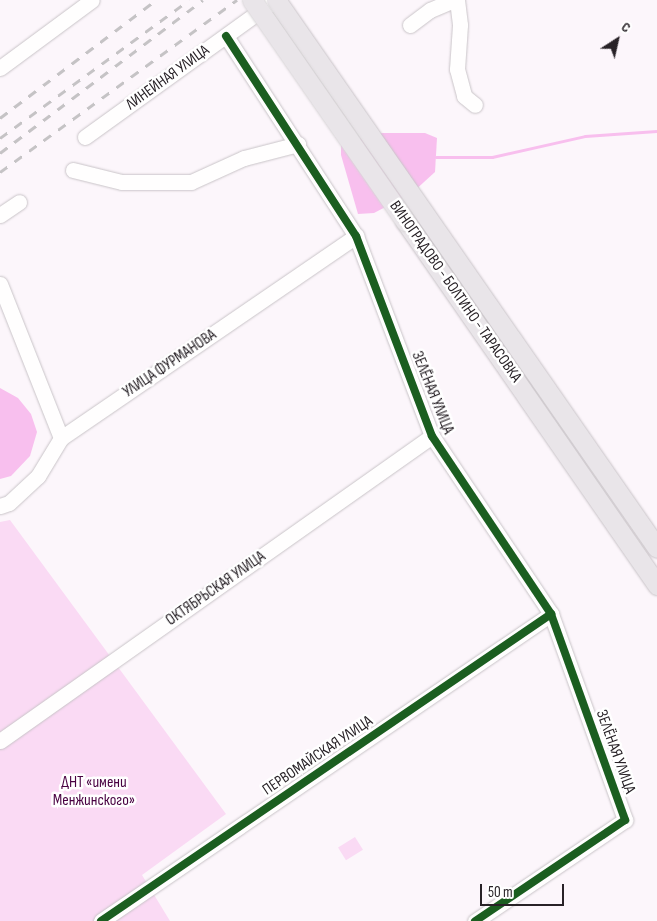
<!DOCTYPE html>
<meta charset="utf-8">
<style>
body{margin:0}
#map{position:relative;width:657px;height:921px;overflow:hidden;background:#fcf6fb;font-family:"Sofia Sans Condensed",sans-serif}
div>[style]{position:absolute}
.green>*{inset:0;background:#fadaf4;transform-origin:0 0}
.water>*{inset:0;background:#f8bfee}
.stream>*{height:3px;margin:-1.5px;padding:0 1.5px;transform-origin:1.5px;border-radius:1.5px;background:#f8bfee}
.roads{filter:drop-shadow(0 0 1px #c9c4c8) drop-shadow(0 0 1px #c9c4c8)}
.minor>*{height:15px;margin:-7.5px;padding:0 7.5px;transform-origin:7.5px;border-radius:7.5px;background:#fffefe}
.major>*{height:19px;margin:-9.5px;padding:0 9.5px;transform-origin:9.5px;border-radius:9.5px;background:#e9e5e9}
.rail>*{height:3px;margin-top:-1.5px;transform-origin:0;background:repeating-linear-gradient(90deg,#c5c3c5 0 9px,transparent 0 18px)}
.bridges{filter:drop-shadow(0 0 1px #d7d4d6) drop-shadow(0 0 1px #d7d4d6)}
.major-bridge>*{height:19px;margin:-9.5px;padding:0 9.5px;transform-origin:9.5px;border-radius:9.5px;background:#e9e5e9}
.cycleway>*{height:8px;margin:-4px;padding:0 4px;transform-origin:4px;border-radius:4px;background:#1b5e20}
span{translate:-50% -50%;white-space:nowrap;text-align:center;line-height:1.15;-webkit-text-stroke:5px #fff;paint-order:stroke}
.street-label{font-size:16px;color:#282227}
.park-label{font-size:16px;color:#490242}
.north{position:absolute;left:592px;top:15px;width:50px;height:50px;-webkit-text-stroke:4px #fff;paint-order:stroke;rotate:35deg;font-size:14px;font-weight:700;line-height:20px;text-align:center;color:#282227}
.north::after{content:'';display:block;margin:auto;width:18px;height:22px;background:#282227;clip-path:polygon(50% 0,100% 100%,50% 72%,0 100%)}
.scale{position:absolute;left:480px;top:884px;width:84px;height:22px;box-sizing:border-box;border:2px solid #282227;border-top:0;padding-left:6px;font-size:15px;line-height:18px;white-space:nowrap;color:#282227;-webkit-text-stroke:4px #fff;paint-order:stroke}
</style>
<div id="map">
<div class="green">
<div style="clip-path:polygon(10px 520px,226px 814px,142px 875px,170px 921px,0 921px,0 522px)"></div>
<div style="left:355px;top:837px;width:15px;height:20px;rotate:58deg"></div>
</div>
<div class="water">
<div style="clip-path:polygon(382px 133px,425px 133px,437px 138px,435px 172px,412px 193px,374px 213px,358px 214px,341px 155px,341px 144px)"></div>
<div style="clip-path:polygon(0 388px,18px 398px,31px 414px,37px 432px,30px 456px,11px 476px,0 479px)"></div>
</div>
<div class="stream">
<div style="left:436px;top:157px;width:56px"></div>
<div style="left:492px;top:157px;width:95px;rotate:-12.7deg"></div>
<div style="left:585px;top:136px;width:72px;rotate:-4deg"></div>
</div>
<div class="roads">
<div class="minor">
<div style="left:457px;top:0;width:25px;rotate:83deg"></div>
<div style="left:460px;top:25px;width:44px;rotate:93.9deg"></div>
<div style="left:457px;top:69px;width:28px;rotate:75deg"></div>
<div style="left:464px;top:96px;width:14px;rotate:39deg"></div>
<div style="left:410px;top:25px;width:25px;rotate:-37deg"></div>
<div style="left:430px;top:10px;width:25px;rotate:-23deg"></div>
<div style="left:226px;top:36px;width:239px;rotate:57deg"></div>
<div style="left:356px;top:236px;width:214px;rotate:69.2deg"></div>
<div style="left:432px;top:436px;width:214px;rotate:56.2deg"></div>
<div style="left:551px;top:614px;width:219px;rotate:70.2deg"></div>
<div style="left:625px;top:820px;width:181px;rotate:146deg"></div>
<div style="left:0;top:68px;width:114px;rotate:-36.5deg"></div>
<div style="left:85px;top:137px;width:226px;rotate:-35.8deg"></div>
<div style="left:73px;top:170px;width:50px;rotate:13.8deg"></div>
<div style="left:122px;top:182px;width:69px"></div>
<div style="left:191px;top:182px;width:58px;rotate:-24.4deg"></div>
<div style="left:244px;top:158px;width:56px;rotate:-14.5deg"></div>
<div style="left:0;top:215px;width:23px;rotate:-34deg"></div>
<div style="left:0;top:284px;width:166px;rotate:68.4deg"></div>
<div style="left:0;top:506px;width:9px;rotate:-18deg"></div>
<div style="left:9px;top:503px;width:40px;rotate:-43deg"></div>
<div style="left:38px;top:476px;width:44px;rotate:-58.8deg"></div>
<div style="left:61px;top:438px;width:358px;rotate:-34.4deg"></div>
<div style="left:0;top:741px;width:529px;rotate:-35.22deg"></div>
<div style="left:101px;top:921px;width:545px;rotate:-34.3deg"></div>
</div>
<div class="major">
<div style="left:276px;top:0;width:667px;rotate:55.19deg"></div>
<div style="left:405px;top:221px;width:443px;rotate:55.3deg"></div>
</div>
</div>
<div class="rail">
<div style="left:0;top:118px;width:196px;rotate:-37.1deg"></div>
<div style="left:0;top:138px;width:234px;rotate:-36.1deg"></div>
<div style="left:0;top:153px;width:254px;rotate:-37deg"></div>
<div style="left:0;top:172px;width:293px;rotate:-36deg"></div>
</div>
<div class="bridges">
<div class="major-bridge">
<div style="left:252px;top:0;width:269px;rotate:55.3deg"></div>
</div>
</div>
<div class="cycleway">
<div style="left:226px;top:36px;width:239px;rotate:57deg"></div>
<div style="left:356px;top:236px;width:214px;rotate:69.2deg"></div>
<div style="left:432px;top:436px;width:214px;rotate:56.2deg"></div>
<div style="left:551px;top:614px;width:219px;rotate:70.2deg"></div>
<div style="left:625px;top:820px;width:181px;rotate:146deg"></div>
<div style="left:101px;top:921px;width:545px;rotate:-34.3deg"></div>
</div>
<div class="street-label">
<span style="left:168px;top:78px;rotate:-36deg">ЛИНЕЙНАЯ УЛИЦА</span>
<span style="left:455px;top:292px;rotate:55deg">ВИНОГРАДОВО - БОЛТИНО - ТАРАСОВКА</span>
<span style="left:170px;top:364px;rotate:-34deg">УЛИЦА ФУРМАНОВА</span>
<span style="left:432px;top:393px;rotate:68deg">ЗЕЛЁНАЯ УЛИЦА</span>
<span style="left:216px;top:589px;rotate:-35deg">ОКТЯБРЬСКАЯ УЛИЦА</span>
<span style="left:615px;top:752px;rotate:70deg">ЗЕЛЁНАЯ УЛИЦА</span>
<span style="left:318px;top:756px;rotate:-34deg">ПЕРВОМАЙСКАЯ УЛИЦА</span>
</div>
<div class="park-label">
<span style="left:94px;top:792px">ДНТ «имени<br>Менжинского»</span>
</div>
<div class="north">С</div>
<div class="scale">50 m</div>
</div>
